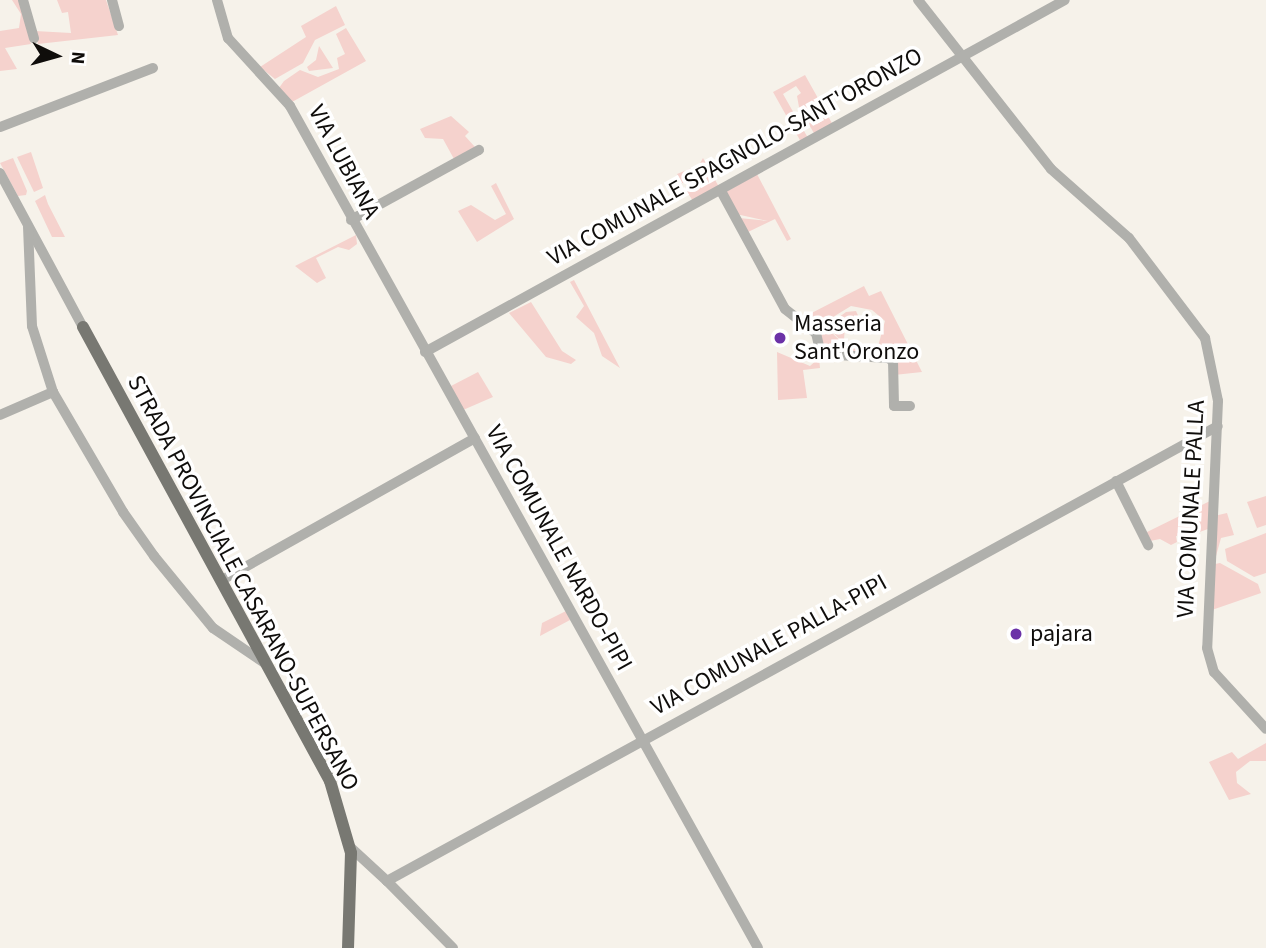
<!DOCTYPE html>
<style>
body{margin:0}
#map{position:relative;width:1266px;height:948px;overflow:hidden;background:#f6f2ea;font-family:"Source Sans 3",sans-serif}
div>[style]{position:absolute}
.green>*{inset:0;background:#f5d2cd}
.minor>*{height:10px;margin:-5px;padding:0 5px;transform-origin:5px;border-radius:5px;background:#b0b0ac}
.major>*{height:12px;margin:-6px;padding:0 6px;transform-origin:6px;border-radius:6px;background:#787872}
.dots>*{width:19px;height:19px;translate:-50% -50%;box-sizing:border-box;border:4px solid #fff;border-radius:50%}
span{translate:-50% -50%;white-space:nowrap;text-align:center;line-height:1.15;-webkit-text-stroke:7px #fff;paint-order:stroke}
.street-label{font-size:24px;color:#0f0d0b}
.poi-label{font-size:24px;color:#0f0d0b}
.left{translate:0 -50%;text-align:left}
.north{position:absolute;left:21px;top:21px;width:70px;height:70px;-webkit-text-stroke:5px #fff;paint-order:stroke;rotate:95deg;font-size:19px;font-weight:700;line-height:28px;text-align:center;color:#0f0d0b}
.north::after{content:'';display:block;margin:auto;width:24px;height:32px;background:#0f0d0b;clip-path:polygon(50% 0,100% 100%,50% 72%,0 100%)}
</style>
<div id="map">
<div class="green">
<div style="clip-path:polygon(12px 0,20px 0,31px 44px,5px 48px,17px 69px,0 71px,0 31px,19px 28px,21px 14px)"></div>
<div style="clip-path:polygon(57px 0,106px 0,118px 35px,38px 44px,35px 31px,71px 33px,68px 12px,62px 13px)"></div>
<div style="clip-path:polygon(336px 6px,345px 25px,315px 40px,303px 63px,275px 79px,260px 67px,306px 37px,301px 26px)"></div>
<div style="clip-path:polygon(346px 28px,366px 61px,292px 102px,279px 88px,284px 81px,300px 70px,318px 77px,339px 69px,337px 58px,345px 54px,336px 34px)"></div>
<div style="clip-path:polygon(319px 46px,333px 68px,309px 71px,307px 67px,316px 60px)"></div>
<div style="clip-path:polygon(805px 75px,833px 125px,815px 135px,799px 107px,797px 96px,801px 93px,796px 86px,783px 94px,808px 138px,801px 142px,773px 92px)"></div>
<div style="clip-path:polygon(451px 116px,469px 132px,465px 136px,475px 147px,454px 159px,443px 139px,425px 138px,420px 129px)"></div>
<div style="clip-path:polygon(31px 152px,43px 188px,34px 192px,17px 157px)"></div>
<div style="clip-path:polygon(13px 158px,27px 191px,26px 195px,18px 196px,0 163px)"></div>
<div style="clip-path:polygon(703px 158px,719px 187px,693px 201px,687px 192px,690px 182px,682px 183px,677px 174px,699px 165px)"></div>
<div style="clip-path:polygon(757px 174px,791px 239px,787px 241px,775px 219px,746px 233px,739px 218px,768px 221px,736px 214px,724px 193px)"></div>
<div style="clip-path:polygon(496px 183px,514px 219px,477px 242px,458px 211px,471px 205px,495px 220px,506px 214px,491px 186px)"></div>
<div style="clip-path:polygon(45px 195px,48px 204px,65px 237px,52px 237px,35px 201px)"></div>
<div style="clip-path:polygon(356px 235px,357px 244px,349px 250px,338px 247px,316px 258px,326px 278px,317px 283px,295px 266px)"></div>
<div style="clip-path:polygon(574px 280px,620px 368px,602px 356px,594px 333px,576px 317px,584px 306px,570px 282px)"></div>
<div style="clip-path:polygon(864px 286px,869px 296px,881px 291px,922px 372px,894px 375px,896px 356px,826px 355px,819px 336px,830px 331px,848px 348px,877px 350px,885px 321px,872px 310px,851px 306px,815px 328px,798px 320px)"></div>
<div style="clip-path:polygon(531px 302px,562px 351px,576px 360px,571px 364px,546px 357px,509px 313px)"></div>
<div style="clip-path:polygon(856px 311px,860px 320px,845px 323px,844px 341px,865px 344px,843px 343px,827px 326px,846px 312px)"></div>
<div style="clip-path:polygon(777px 352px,810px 366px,819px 358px,820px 368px,803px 370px,807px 398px,778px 400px)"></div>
<div style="clip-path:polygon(478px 372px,493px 397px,463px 410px,451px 386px)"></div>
<div style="clip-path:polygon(1266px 496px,1266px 525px,1257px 528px,1247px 502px)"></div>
<div style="clip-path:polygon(1210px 501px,1208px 529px,1194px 534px,1191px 528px,1185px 531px,1188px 537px,1176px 536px,1177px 542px,1171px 545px,1160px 539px,1150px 541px,1145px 533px)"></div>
<div style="clip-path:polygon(1227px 513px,1234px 535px,1221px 538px,1216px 556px,1212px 552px,1214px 516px)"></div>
<div style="clip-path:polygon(1266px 533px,1266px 573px,1254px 577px,1227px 561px,1225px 549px)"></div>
<div style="clip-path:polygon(1220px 563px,1258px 584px,1261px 593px,1209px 611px,1215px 564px)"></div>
<div style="clip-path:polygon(566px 611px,570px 620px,540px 636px,542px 623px)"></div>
<div style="clip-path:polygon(1266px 743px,1266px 761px,1250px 761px,1236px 772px,1237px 783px,1251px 794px,1229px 800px,1209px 762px,1232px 752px,1238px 759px)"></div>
</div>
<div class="minor">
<div style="left:23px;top:0;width:40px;rotate:74deg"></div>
<div style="left:112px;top:0;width:27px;rotate:75deg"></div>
<div style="left:217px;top:0;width:40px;rotate:74deg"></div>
<div style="left:228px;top:38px;width:92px;rotate:47.6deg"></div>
<div style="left:290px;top:106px;width:963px;rotate:60.93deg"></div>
<div style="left:918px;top:0;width:215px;rotate:51.8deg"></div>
<div style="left:1051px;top:169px;width:104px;rotate:41.5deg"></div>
<div style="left:1129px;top:238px;width:126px;rotate:52.8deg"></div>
<div style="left:1205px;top:338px;width:64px;rotate:78.3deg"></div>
<div style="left:1218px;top:401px;width:247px;rotate:92.5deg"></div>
<div style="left:1207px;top:648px;width:25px;rotate:74deg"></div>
<div style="left:1214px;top:672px;width:77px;rotate:47.6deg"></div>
<div style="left:0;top:127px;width:164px;rotate:-21.1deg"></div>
<div style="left:0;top:173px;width:175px;rotate:61.7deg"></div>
<div style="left:721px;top:191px;width:134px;rotate:61.5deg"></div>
<div style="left:785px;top:309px;width:39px;rotate:38deg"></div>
<div style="left:816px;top:333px;width:22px;rotate:77deg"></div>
<div style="left:821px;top:354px;width:67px;rotate:3.4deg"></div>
<div style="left:888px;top:358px;width:6px;rotate:31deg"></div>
<div style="left:893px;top:361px;width:45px;rotate:88.7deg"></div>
<div style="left:894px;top:406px;width:16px"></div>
<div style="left:351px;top:220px;width:146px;rotate:-28.7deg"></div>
<div style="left:425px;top:352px;width:730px;rotate:-28.81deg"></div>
<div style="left:53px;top:392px;width:139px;rotate:59.7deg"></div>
<div style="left:123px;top:512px;width:54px;rotate:54.8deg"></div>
<div style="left:154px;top:556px;width:93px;rotate:50.7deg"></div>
<div style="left:213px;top:628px;width:64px;rotate:34.2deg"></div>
<div style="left:0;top:415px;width:58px;rotate:-23.5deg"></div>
<div style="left:53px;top:392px;width:69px;rotate:-107.7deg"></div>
<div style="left:32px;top:326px;width:99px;rotate:-92.3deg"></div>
<div style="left:1116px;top:481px;width:72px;rotate:63.4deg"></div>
<div style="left:222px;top:580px;width:290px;rotate:-29.3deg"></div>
<div style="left:349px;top:846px;width:52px;rotate:42.6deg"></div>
<div style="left:387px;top:881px;width:947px;rotate:-28.7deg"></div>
<div style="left:387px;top:881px;width:94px;rotate:45.4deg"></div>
</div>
<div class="major">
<div style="left:83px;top:327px;width:517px;rotate:61.45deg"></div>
<div style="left:330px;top:781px;width:75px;rotate:73.7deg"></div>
<div style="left:351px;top:853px;width:95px;rotate:91.8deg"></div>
</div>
<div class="dots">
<div style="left:780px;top:338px;background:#6b31a7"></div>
<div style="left:1016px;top:634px;background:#6b31a7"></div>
</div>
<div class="street-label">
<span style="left:735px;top:157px;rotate:-29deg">VIA COMUNALE SPAGNOLO-SANT'ORONZO</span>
<span style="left:344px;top:162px;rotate:62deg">VIA LUBIANA</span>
<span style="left:1191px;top:509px;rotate:-87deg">VIA COMUNALE PALLA</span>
<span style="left:559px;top:548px;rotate:61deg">VIA COMUNALE NARDO-PIPI</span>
<span style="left:243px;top:583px;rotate:62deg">STRADA PROVINCIALE CASARANO-SUPERSANO</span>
<span style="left:769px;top:645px;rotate:-29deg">VIA COMUNALE PALLA-PIPI</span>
</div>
<div class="poi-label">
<span class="left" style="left:794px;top:338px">Masseria<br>Sant'Oronzo</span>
<span class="left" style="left:1030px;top:634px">pajara</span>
</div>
<div class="north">N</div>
</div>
